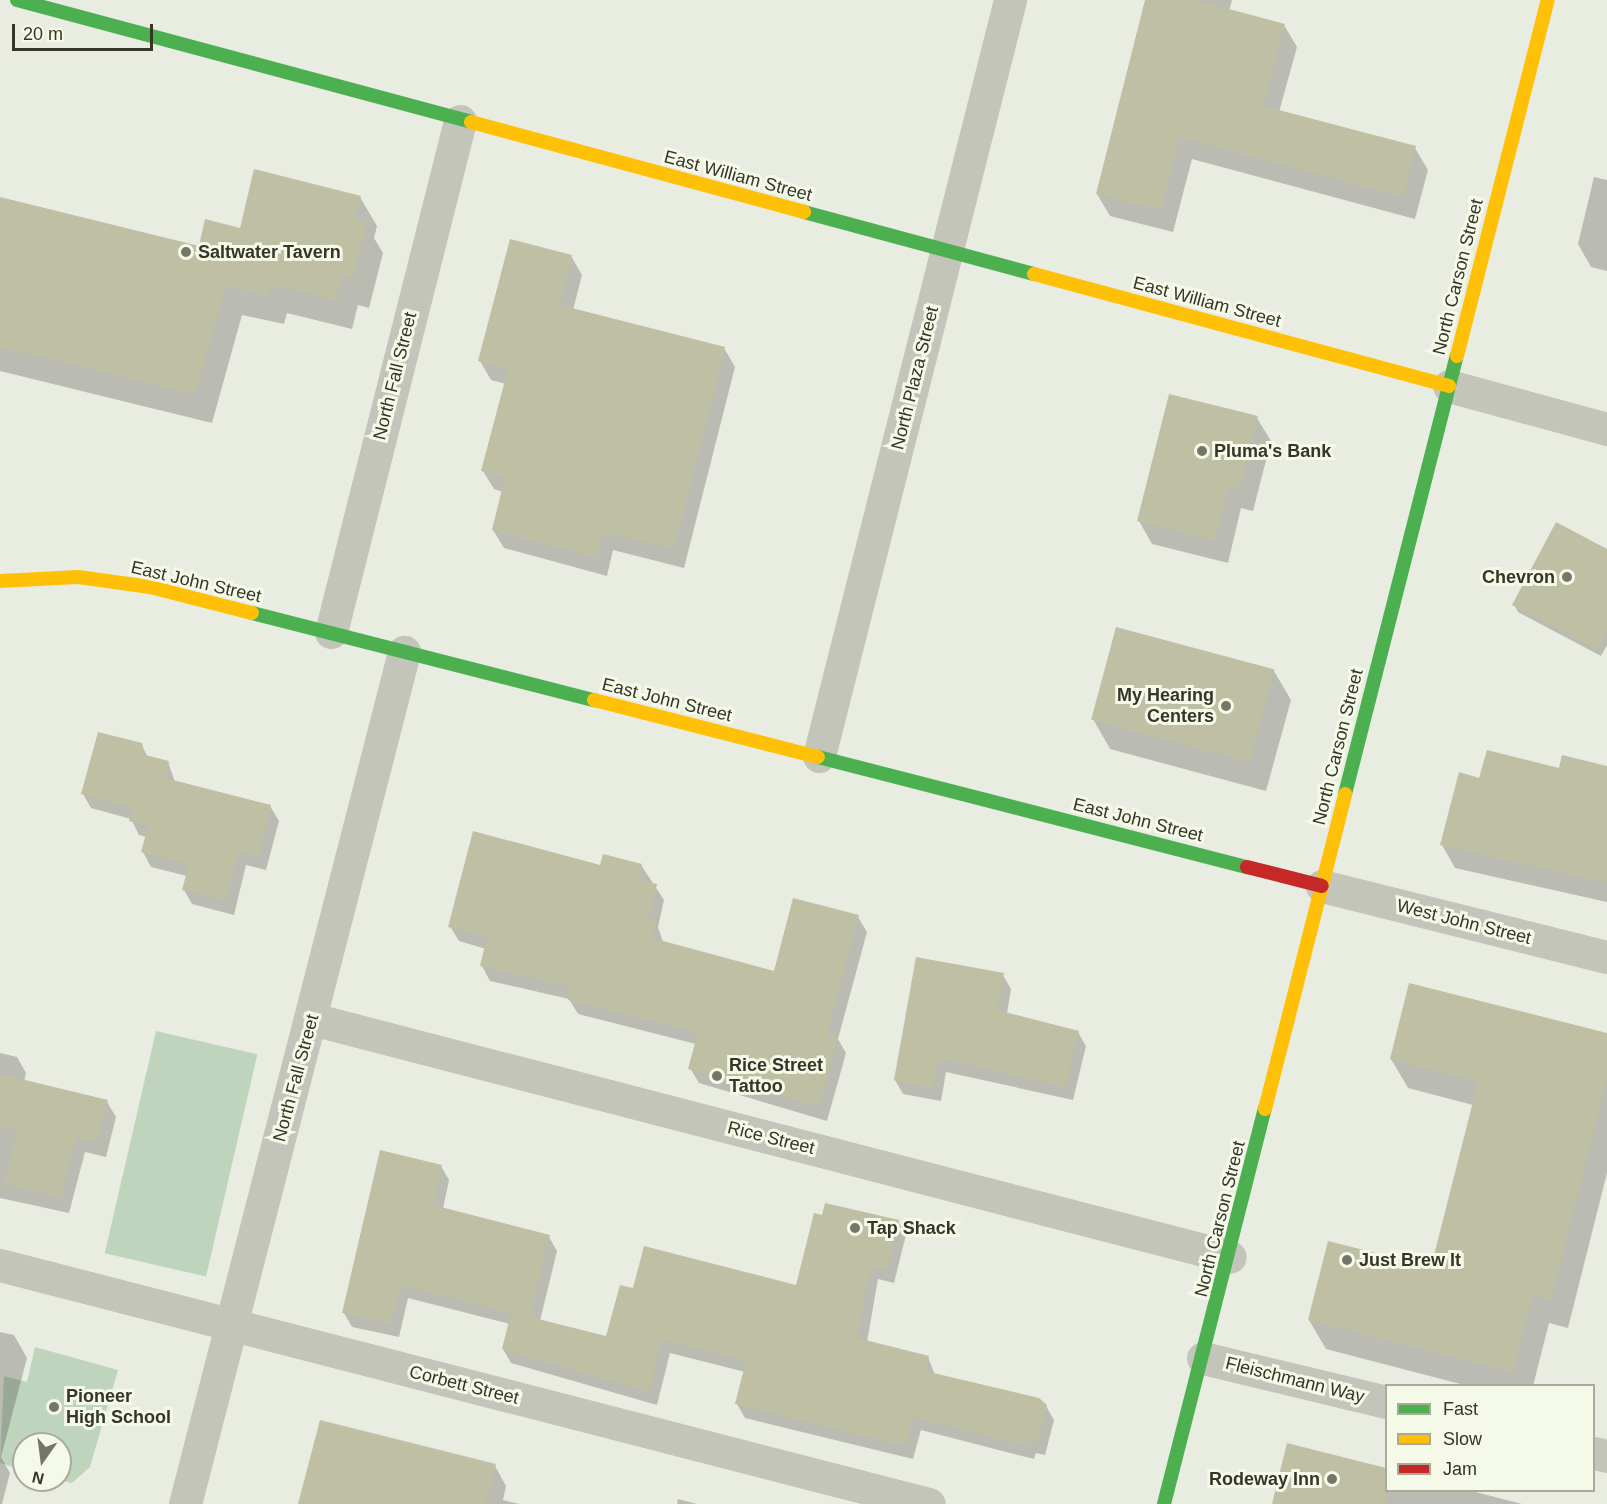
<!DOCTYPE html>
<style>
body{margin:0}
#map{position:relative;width:1607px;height:1504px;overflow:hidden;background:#e9ece1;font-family:Helvetica,sans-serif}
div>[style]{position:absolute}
.green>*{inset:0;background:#bfd4bd;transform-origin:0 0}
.shadow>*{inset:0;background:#0003}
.building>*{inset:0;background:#bebfa3;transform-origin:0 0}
.street>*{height:33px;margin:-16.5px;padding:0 16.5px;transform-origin:16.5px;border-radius:16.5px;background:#c3c5ba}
.fast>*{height:14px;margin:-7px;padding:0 7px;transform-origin:7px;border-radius:7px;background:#4caf50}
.slow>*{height:14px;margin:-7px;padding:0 7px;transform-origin:7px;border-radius:7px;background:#ffc107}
.jam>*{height:14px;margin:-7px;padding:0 7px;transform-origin:7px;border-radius:7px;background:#c62828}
.dots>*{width:16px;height:16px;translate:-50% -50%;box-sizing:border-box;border:3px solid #f4f9e8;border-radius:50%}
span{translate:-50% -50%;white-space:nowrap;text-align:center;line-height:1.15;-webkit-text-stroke:6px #f4f9e8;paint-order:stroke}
.street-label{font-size:18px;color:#353628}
.poi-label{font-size:18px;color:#353628;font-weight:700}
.left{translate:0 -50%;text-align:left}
.right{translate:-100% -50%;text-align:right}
.legend{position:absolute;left:1385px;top:1384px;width:210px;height:108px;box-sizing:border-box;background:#f4f9e8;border:2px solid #a8ab9b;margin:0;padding:8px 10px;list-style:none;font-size:18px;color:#353628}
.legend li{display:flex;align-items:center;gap:12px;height:30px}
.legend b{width:30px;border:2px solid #a8ab9b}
.north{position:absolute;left:12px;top:1432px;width:60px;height:60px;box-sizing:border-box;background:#f4f9e8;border:2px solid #a8ab9b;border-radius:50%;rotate:194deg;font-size:16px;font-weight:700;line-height:24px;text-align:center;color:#353628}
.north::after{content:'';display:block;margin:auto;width:21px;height:27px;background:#747669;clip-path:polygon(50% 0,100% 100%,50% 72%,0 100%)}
.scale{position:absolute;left:12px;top:24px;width:141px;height:27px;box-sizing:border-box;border:3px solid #353628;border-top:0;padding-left:8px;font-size:18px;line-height:21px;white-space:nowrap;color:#353628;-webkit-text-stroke:4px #f4f9e8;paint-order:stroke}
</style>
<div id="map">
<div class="green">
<div style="left:156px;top:1031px;width:104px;height:228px;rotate:13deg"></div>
<div style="clip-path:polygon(35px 1347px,118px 1370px,90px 1467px,72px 1483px,60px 1480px,60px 1444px,24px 1444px,24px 1470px,0 1463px,4px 1376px,27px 1382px)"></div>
</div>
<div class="shadow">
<div style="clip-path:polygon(1147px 0,1232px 0,1229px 11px,1284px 25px,1297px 47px,1279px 112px,1415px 148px,1428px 170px,1415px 219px,1192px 159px,1173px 232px,1110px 216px,1097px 194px)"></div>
<div style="clip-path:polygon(1594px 177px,1607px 180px,1607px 271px,1591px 267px,1578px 244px)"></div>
<div style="clip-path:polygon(360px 197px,377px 226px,374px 238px,383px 253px,369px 308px,358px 305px,352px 329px,287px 313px,284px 324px,242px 315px,212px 423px,0 371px,0 198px,200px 248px,241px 230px)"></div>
<div style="clip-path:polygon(571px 256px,582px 275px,573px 310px,724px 348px,735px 367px,684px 568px,613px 550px,607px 576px,504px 548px,493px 530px,503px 492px,494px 489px,483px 471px,506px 384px,491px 380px,480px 361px)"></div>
<div style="clip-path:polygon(1257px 418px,1271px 441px,1253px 511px,1241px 508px,1228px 563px,1152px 544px,1139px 521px)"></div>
<div style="clip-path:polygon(1607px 551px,1607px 645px,1601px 656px,1518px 612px,1514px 604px)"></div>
<div style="clip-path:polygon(1274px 671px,1291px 700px,1266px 791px,1110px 749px,1093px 719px)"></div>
<div style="clip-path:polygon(141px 744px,148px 757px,168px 762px,175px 782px,270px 806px,279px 821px,266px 870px,246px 865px,234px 915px,192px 904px,184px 890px,187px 876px,151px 867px,143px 852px,147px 837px,139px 835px,131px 819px,91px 808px,83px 794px)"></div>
<div style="clip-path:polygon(1607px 768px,1607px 902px,1455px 868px,1442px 845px,1560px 770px)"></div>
<div style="clip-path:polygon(641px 865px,664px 900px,658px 927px,663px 942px,775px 973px,858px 917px,867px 932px,838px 1039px,846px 1053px,827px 1121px,699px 1083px,690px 1068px,696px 1044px,578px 1014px,569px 999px,490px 981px,482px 966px,486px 949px,459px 941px,450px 926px,601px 867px)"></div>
<div style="clip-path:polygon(1003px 975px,1011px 989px,1007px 1014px,1078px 1032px,1086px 1046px,1073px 1100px,946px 1072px,941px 1101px,903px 1094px,895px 1080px)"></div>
<div style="clip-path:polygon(1607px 1035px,1607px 1173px,1568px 1328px,1549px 1323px,1533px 1386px,1468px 1386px,1326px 1349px,1309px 1320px,1432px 1269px,1473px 1105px,1408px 1088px,1391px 1059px)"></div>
<div style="clip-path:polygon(0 1053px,17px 1057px,26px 1073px,24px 1082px,107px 1102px,116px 1117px,106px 1157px,85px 1152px,69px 1213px,0 1198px)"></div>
<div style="clip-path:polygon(441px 1166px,449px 1180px,443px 1209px,549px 1237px,557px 1251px,540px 1321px,607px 1338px,634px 1290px,797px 1287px,898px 1221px,906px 1235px,894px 1283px,878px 1279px,867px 1342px,928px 1357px,935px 1375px,1046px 1406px,1054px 1420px,1045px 1455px,1036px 1453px,1034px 1459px,921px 1430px,913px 1459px,745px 1418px,737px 1404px,745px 1372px,670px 1353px,657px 1405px,511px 1363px,503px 1349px,510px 1324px,408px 1298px,399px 1337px,352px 1327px,344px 1313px)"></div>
<div style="clip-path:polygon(0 1332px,14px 1335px,27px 1358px,1px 1457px,10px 1473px,2px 1504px,0 1504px)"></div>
<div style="clip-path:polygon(1288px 1445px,1386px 1470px,1386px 1490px,1468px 1490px,1522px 1504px,1273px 1504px)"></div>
<div style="clip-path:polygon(495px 1466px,506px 1486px,503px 1500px,520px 1504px,300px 1504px)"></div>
<div style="clip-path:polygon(678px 1499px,697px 1504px,677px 1504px)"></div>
</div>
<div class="building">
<div style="clip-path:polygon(1145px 0,1195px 0,1285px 24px,1263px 106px,1416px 146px,1403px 197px,1179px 137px,1161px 210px,1096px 194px)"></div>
<div style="clip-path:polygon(254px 169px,361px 196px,355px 219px,367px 222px,353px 279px,342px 276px,336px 300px,271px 285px,268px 296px,226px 286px,195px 395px,0 347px,0 197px,199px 246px,205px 219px,240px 228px)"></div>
<div style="clip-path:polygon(510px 239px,572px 255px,560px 305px,725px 347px,674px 549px,603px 532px,596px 557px,492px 530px,505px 477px,481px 471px,508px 369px,478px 361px)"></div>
<div style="clip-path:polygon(1169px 394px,1258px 416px,1240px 489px,1228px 486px,1215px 541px,1137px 521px)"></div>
<div style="clip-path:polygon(1556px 522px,1607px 549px,1607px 630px,1597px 650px,1512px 605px)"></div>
<div style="left:1116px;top:627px;width:164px;height:96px;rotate:15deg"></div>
<div style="clip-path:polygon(98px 732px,142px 743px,145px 755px,169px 761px,165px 778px,271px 805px,258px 857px,238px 852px,226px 901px,182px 890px,189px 864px,141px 852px,148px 826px,129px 821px,133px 808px,81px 794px)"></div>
<div style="clip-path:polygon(1487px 750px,1559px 768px,1562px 755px,1607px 766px,1607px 883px,1440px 845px,1459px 772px,1479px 778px)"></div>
<div style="clip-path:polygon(473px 831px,600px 865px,603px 854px,642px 864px,638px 880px,657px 884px,648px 920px,656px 921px,652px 938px,774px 971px,793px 898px,859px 915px,827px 1034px,838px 1037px,819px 1107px,688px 1069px,698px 1032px,568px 1000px,570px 987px,480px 966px,487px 937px,448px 927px)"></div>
<div style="clip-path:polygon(916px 957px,1004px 973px,997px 1010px,1079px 1031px,1065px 1087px,939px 1058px,933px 1088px,894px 1080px)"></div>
<div style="clip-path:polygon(1409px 983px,1607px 1033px,1607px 1080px,1551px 1300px,1532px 1294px,1513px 1372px,1308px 1320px,1328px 1241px,1431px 1267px,1478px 1082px,1390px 1059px)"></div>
<div style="clip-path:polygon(0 1074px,108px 1100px,97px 1143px,76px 1137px,61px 1198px,4px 1184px,17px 1130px,0 1126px)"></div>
<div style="clip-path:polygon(380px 1150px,442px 1165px,433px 1205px,550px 1235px,530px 1317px,606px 1336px,620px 1285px,633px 1288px,644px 1246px,796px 1285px,814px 1213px,822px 1215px,825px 1203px,899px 1220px,886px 1270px,871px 1266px,857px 1338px,929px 1356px,925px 1371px,1039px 1398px,1047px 1405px,1037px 1442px,1028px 1440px,1027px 1446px,913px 1417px,906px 1446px,735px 1404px,746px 1361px,662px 1340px,649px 1392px,502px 1349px,511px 1313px,400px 1285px,391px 1324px,342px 1313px)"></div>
<div style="clip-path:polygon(320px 1420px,496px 1464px,485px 1504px,298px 1504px)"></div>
<div style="clip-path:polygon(1287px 1443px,1386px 1468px,1386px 1504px,1272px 1504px)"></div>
</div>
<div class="street">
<div style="left:1449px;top:386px;width:164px;rotate:15.2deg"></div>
<div style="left:331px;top:632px;width:527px;rotate:-75.83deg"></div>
<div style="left:819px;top:756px;width:780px;rotate:-75.82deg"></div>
<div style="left:1322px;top:886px;width:294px;rotate:14deg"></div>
<div style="left:312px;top:1019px;width:948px;rotate:14.53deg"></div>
<div style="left:0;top:1265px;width:959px;rotate:14.43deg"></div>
<div style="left:1203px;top:1358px;width:188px;rotate:13.5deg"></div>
<div style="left:1594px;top:1453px;width:13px;rotate:13deg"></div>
<div style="left:185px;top:1504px;width:880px;rotate:-75.58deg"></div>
</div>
<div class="fast">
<div style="left:17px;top:0;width:470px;rotate:15deg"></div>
<div style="left:804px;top:212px;width:238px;rotate:15.1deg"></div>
<div style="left:252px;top:613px;width:353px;rotate:14.3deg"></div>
<div style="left:818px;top:757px;width:443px;rotate:14.4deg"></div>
<div style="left:1345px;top:794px;width:452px;rotate:-75.7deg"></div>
<div style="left:1164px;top:1504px;width:408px;rotate:-75.7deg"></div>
</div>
<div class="slow">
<div style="left:471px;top:122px;width:345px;rotate:15.1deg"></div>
<div style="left:1034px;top:274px;width:430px;rotate:15.1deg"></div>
<div style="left:1457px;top:356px;width:367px;rotate:-75.7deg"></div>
<div style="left:0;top:581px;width:78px;rotate:-2.9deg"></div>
<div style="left:78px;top:577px;width:73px;rotate:7.9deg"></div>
<div style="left:150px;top:587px;width:105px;rotate:14.3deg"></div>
<div style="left:594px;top:700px;width:231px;rotate:14.3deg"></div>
<div style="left:1265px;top:1109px;width:325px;rotate:-75.7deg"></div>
</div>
<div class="jam">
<div style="left:1247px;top:867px;width:77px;rotate:14.2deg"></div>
</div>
<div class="dots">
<div style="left:186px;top:252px;background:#747669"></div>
<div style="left:1202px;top:451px;background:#747669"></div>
<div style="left:1567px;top:577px;background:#747669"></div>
<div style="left:1226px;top:706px;background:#747669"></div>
<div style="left:717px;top:1076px;background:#747669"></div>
<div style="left:855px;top:1228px;background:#747669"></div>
<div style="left:1347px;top:1260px;background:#747669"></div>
<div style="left:54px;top:1407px;background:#747669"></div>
<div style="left:1332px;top:1479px;background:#747669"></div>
</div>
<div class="street-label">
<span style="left:738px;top:176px;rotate:15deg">East William Street</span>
<span style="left:1458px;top:277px;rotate:-76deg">North Carson Street</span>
<span style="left:1207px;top:302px;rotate:15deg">East William Street</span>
<span style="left:395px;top:376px;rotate:-76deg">North Fall Street</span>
<span style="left:915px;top:378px;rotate:-76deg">North Plaza Street</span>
<span style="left:196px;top:582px;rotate:13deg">East John Street</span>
<span style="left:667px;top:700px;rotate:14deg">East John Street</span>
<span style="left:1338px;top:747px;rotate:-76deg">North Carson Street</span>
<span style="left:1138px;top:820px;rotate:14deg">East John Street</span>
<span style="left:1464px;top:922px;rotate:14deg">West John Street</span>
<span style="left:296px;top:1078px;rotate:-75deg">North Fall Street</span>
<span style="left:771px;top:1138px;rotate:14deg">Rice Street</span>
<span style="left:1220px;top:1219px;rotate:-76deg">North Carson Street</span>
<span style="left:1295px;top:1380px;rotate:14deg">Fleischmann Way</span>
<span style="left:464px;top:1385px;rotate:14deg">Corbett Street</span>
</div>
<div class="poi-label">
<span class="left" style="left:198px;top:252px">Saltwater Tavern</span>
<span class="left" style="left:1214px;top:451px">Pluma's Bank</span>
<span class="right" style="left:1555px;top:577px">Chevron</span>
<span class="right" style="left:1214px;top:706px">My Hearing<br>Centers</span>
<span class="left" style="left:729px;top:1076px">Rice Street<br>Tattoo</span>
<span class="left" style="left:867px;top:1228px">Tap Shack</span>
<span class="left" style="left:1359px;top:1260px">Just Brew It</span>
<span class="left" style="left:66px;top:1407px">Pioneer<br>High School</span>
<span class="right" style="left:1320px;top:1479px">Rodeway Inn</span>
</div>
<ul class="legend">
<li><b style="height:8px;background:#4caf50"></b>Fast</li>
<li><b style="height:8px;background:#ffc107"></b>Slow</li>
<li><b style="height:8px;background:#c62828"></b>Jam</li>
</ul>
<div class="north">N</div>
<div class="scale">20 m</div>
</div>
